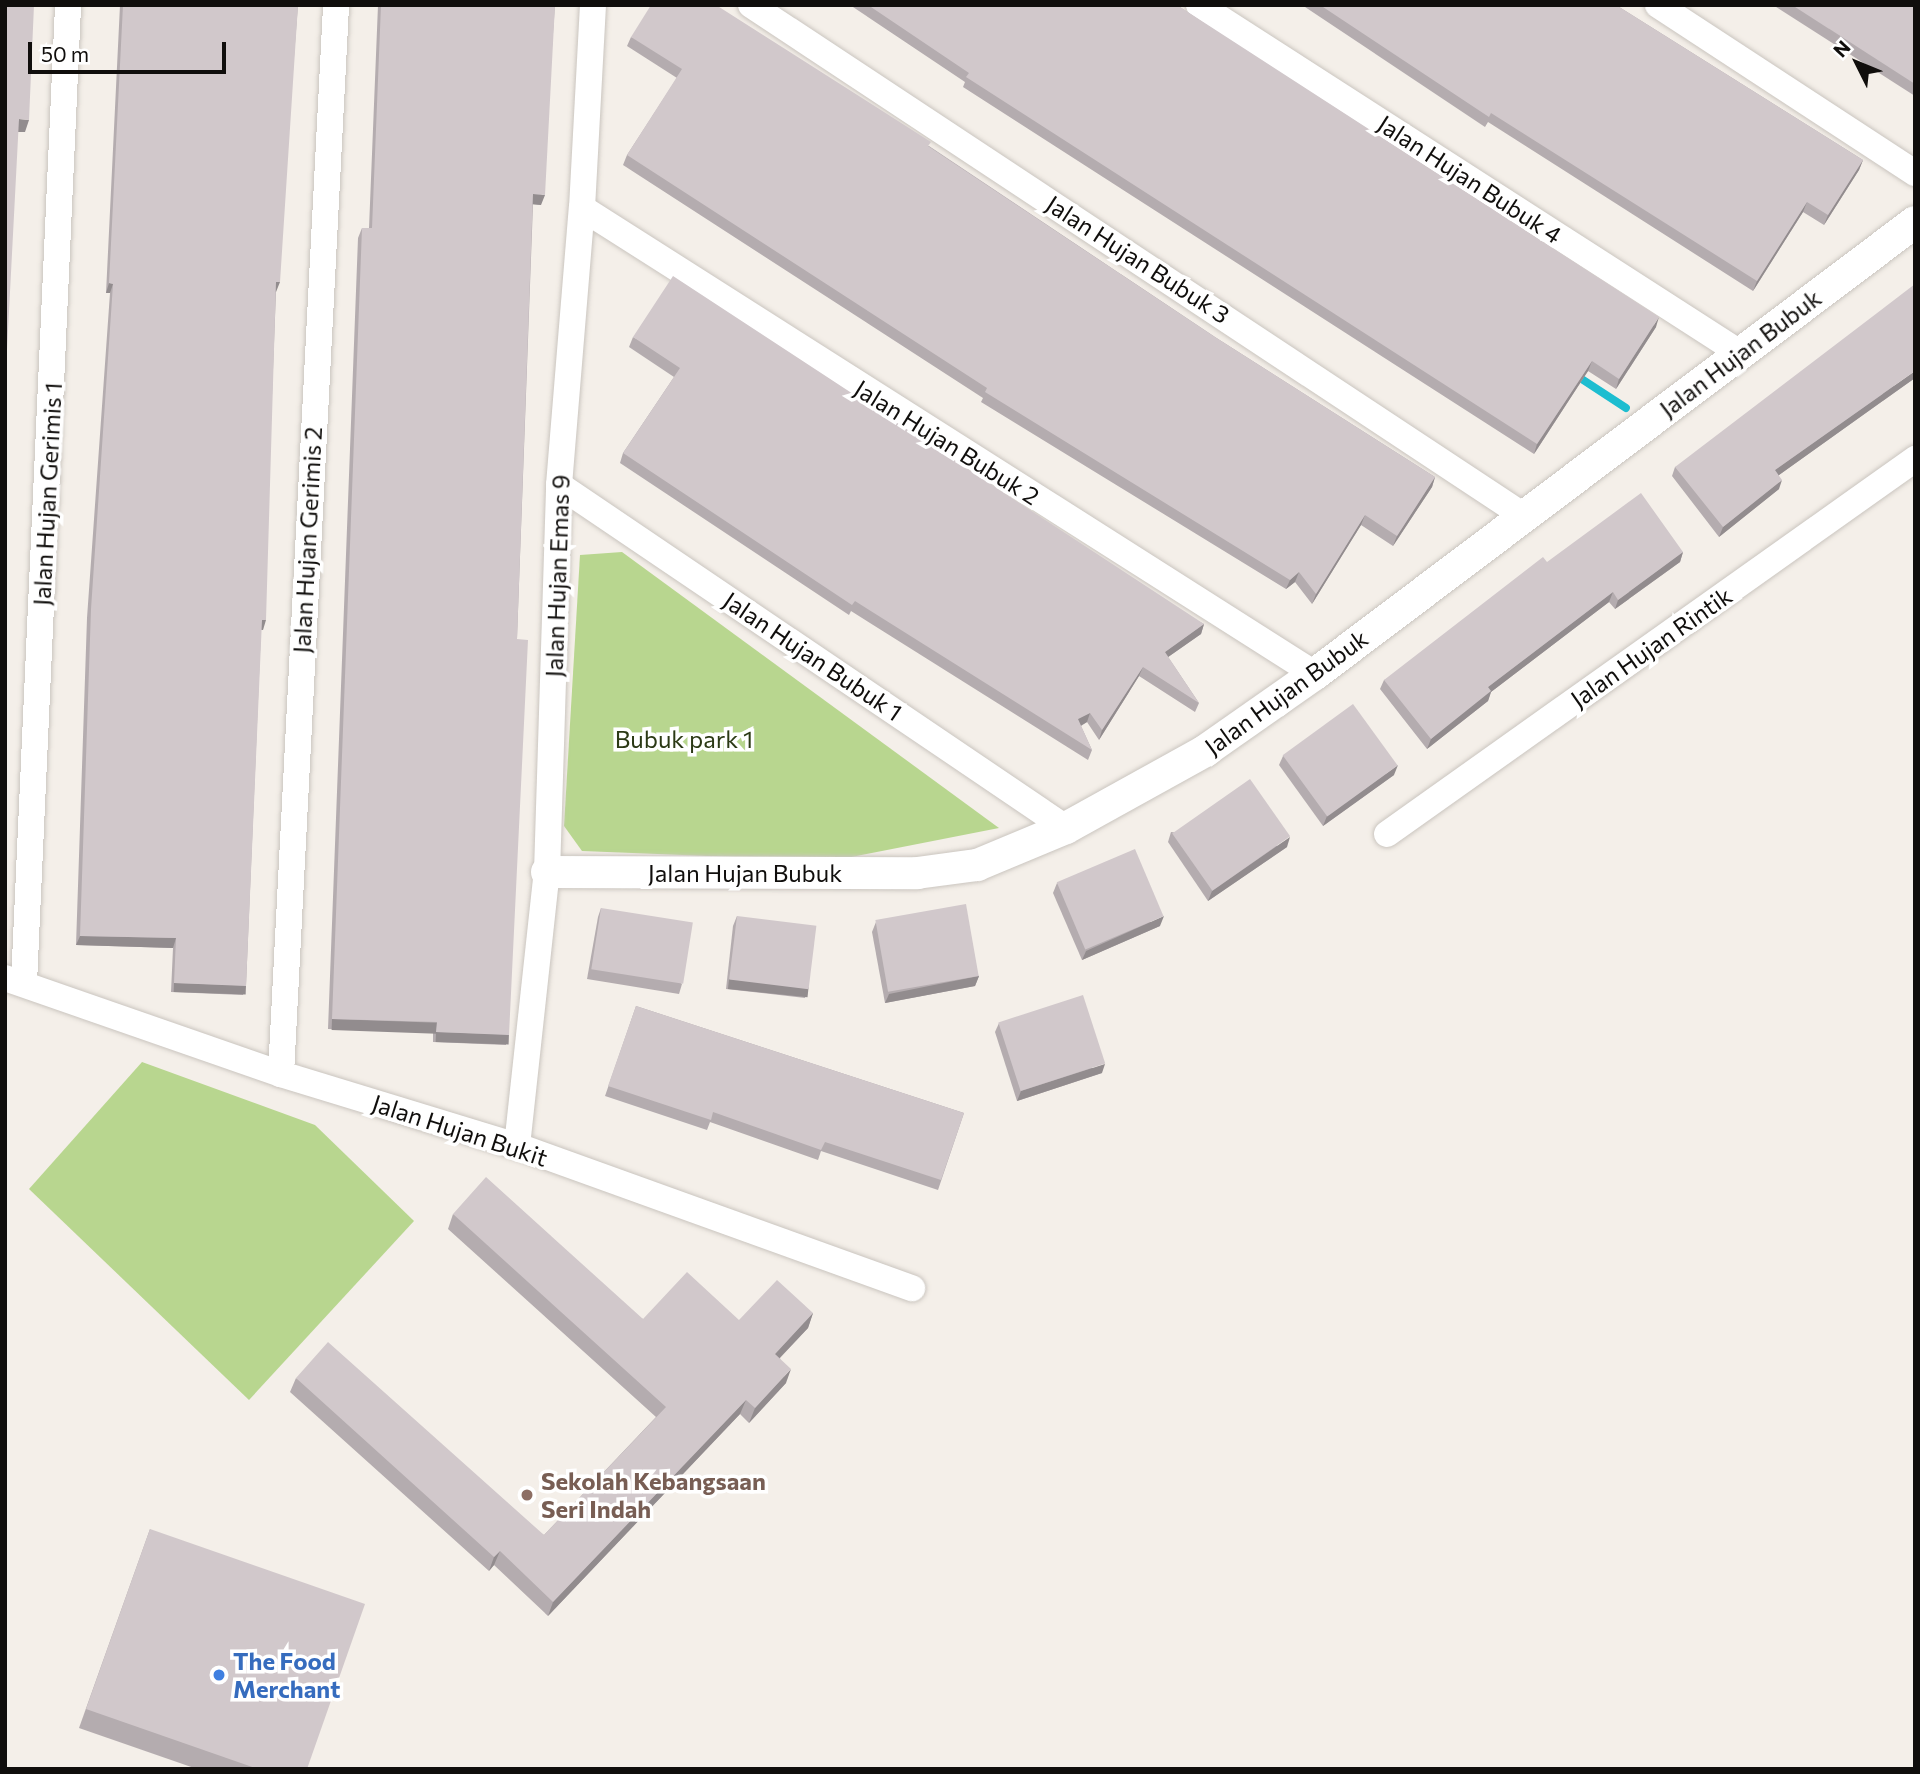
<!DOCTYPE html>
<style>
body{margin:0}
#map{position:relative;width:1920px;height:1774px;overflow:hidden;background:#f4efe9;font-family:Commissioner,sans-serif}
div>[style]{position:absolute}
.green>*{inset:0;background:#b8d68f}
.stream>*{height:8px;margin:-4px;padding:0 4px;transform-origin:4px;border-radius:4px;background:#1dbdd0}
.roads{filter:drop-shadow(0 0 2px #cac5bf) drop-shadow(0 0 2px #cac5bf)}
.minor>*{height:26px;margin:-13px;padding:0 13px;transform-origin:13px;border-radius:13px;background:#fff}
.tertiary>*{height:32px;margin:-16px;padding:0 16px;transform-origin:16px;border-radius:16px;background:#fff}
.wall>*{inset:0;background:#b4acaf}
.shaded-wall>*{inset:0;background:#928c8e;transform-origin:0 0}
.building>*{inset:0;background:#d1c8cb;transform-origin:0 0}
.dots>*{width:19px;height:19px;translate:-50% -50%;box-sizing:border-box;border:4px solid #fff;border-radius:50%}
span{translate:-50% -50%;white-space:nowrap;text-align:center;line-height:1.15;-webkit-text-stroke:7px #fff;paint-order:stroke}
.street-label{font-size:24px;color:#100e0c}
.park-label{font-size:24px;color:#2b3915}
.education-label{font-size:24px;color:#785e54;font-weight:700}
.left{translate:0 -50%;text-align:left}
.shop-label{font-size:24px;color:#366cbe;font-weight:700}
.frame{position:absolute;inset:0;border:7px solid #100e0c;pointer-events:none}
.north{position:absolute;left:1822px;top:28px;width:70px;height:70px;-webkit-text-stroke:5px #fff;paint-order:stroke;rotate:313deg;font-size:19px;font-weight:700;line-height:28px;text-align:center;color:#100e0c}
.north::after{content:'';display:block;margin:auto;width:24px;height:32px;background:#100e0c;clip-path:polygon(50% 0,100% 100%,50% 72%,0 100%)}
.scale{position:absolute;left:28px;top:42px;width:198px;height:32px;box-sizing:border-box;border:4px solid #100e0c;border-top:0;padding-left:9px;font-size:21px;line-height:24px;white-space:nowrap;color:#100e0c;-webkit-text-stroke:5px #fff;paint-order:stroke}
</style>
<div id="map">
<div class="green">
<div style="clip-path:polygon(622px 552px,999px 828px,831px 861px,582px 851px,564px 826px,580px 555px)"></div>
<div style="clip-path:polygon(142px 1062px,315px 1125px,414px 1221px,249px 1400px,29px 1189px)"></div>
</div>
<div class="stream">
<div style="left:1574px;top:374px;width:62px;rotate:33.2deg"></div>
</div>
<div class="roads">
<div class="minor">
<div style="left:751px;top:5px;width:927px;rotate:33.47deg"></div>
<div style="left:1199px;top:5px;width:643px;rotate:32.75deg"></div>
<div style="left:1658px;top:5px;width:307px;rotate:33.2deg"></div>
<div style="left:582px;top:208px;width:869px;rotate:32.45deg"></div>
<div style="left:559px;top:485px;width:612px;rotate:34.08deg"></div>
<div style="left:1387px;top:834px;width:648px;rotate:-35.38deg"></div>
<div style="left:5px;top:978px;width:292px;rotate:19.2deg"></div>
<div style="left:281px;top:1074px;width:247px;rotate:17deg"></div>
<div style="left:517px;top:1146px;width:420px;rotate:19.8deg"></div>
<div style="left:24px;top:983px;width:979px;rotate:-87.42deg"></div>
<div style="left:281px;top:1074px;width:1070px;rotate:-87.05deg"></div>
<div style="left:517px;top:1146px;width:276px;rotate:-83.8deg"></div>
<div style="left:547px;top:872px;width:387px;rotate:-88.2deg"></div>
<div style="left:559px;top:485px;width:278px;rotate:-85.3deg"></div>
<div style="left:582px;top:208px;width:203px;rotate:-86.9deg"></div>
</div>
<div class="tertiary">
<div style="left:547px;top:872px;width:370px;rotate:0.2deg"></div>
<div style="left:917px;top:873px;width:61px;rotate:-7.6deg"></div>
<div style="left:977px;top:865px;width:96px;rotate:-22.6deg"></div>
<div style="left:1066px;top:828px;width:159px;rotate:-29deg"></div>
<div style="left:1205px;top:751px;width:134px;rotate:-35deg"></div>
<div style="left:1315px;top:674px;width:751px;rotate:-36.99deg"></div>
</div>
</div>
<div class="wall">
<div style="clip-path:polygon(120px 5px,298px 5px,276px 292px,263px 630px,261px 630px,246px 986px,243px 995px,171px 992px,173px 948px,76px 945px,87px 618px,110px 293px,106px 293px)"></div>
<div style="clip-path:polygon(378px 5px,555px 5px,541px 205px,533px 204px,517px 639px,506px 1045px,433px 1042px,433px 1032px,328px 1029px,358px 238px,362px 228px,369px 228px)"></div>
<div style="clip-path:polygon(850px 5px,1177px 5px,1656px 327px,1616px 389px,1588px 371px,1534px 454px,963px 87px,965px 82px)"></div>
<div style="clip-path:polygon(1302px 5px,1616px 5px,1863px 160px,1859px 170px,1824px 225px,1803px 212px,1753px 291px,1488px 122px,1485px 127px)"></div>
<div style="clip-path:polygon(1773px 5px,1915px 5px,1915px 96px)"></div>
<div style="clip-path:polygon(631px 37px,929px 146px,1215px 337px,1435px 477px,1432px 487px,1393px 546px,1361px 525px,1312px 604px,1295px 582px,1286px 589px,981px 402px,983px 398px,623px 165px,627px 155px,677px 78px,627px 46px)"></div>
<div style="clip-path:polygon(633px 337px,1204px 624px,1201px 634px,1168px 657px,1199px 703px,1195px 712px,1139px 676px,1099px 740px,1087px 722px,1081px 726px,1092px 750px,1088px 760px,851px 611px,849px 615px,620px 463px,623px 453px,674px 377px,629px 347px)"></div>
<div style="clip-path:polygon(1915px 378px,1779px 475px,1779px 489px,1719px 537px,1672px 476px,1675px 467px)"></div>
<div style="clip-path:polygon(1683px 552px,1680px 562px,1615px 609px,1609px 602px,1491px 692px,1488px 701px,1427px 749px,1380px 689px,1384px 680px)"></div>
<div style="clip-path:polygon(1283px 756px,1394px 775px,1323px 826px,1279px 765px)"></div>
<div style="clip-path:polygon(1171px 832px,1287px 847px,1208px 901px,1168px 842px)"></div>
<div style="clip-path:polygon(1057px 883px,1160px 926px,1082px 960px,1053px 893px)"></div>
<div style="clip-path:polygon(601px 908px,682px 984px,679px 994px,587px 979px,598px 917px)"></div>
<div style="clip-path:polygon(737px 916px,808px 988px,805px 998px,726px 989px,733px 926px)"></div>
<div style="clip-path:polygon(876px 922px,979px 976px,975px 986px,885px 1003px,872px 932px)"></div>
<div style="clip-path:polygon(636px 1006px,964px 1113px,938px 1190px,821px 1151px,818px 1160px,710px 1122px,707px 1130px,605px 1096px)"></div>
<div style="clip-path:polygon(999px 1023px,1102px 1073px,1017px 1101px,995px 1032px)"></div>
<div style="clip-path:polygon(453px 1214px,643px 1319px,739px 1320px,813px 1313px,808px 1328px,780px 1358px,786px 1383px,749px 1423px,740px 1414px,548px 1616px,494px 1565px,489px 1571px,290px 1392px,296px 1378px,544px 1535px,656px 1417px,448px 1229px)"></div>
<div style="clip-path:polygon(150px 1529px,307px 1769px,197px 1769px,79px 1728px)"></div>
</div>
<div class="shaded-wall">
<div style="clip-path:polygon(19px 119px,29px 120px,25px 132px,14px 132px)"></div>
<div style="clip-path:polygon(1863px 160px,1859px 170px,1824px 225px,1828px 215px)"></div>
<div style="clip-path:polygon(533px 194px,545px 195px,541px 205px,529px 204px)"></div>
<div style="clip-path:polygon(1807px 202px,1803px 212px,1753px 291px,1757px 281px)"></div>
<div style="clip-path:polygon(276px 282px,280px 282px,276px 292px,272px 291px)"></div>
<div style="clip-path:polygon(109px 283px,113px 284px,110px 293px,106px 293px)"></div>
<div style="clip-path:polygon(1659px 317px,1656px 327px,1616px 389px,1619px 379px)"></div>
<div style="clip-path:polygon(1592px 361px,1588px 371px,1534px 454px,1537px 444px)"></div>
<div style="clip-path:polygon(1915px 371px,1915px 378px,1772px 480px,1775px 470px)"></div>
<div style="clip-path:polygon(1435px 477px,1432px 487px,1393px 546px,1397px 536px)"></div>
<div style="clip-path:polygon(1782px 480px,1779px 489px,1719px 537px,1723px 527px)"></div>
<div style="clip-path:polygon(1365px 515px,1361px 525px,1312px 604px,1316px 594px)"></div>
<div style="clip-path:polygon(1683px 552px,1680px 562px,1615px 609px,1618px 600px)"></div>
<div style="clip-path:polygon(1299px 572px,1295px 582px,1286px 589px,1290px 580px)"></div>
<div style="clip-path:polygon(1613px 592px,1609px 602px,1491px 692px,1488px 701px,1427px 749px,1431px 739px,1488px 687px)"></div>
<div style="clip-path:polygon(262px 620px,266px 620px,263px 630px,258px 629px)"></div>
<div style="clip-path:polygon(1204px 624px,1201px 634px,1161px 662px,1165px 652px)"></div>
<div style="clip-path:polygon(1143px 667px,1139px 676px,1099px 740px,1102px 730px)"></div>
<div style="clip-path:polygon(1090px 713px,1087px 722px,1075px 729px,1078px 719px)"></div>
<div style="clip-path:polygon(1398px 765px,1394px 775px,1323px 826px,1327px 816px)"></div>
<div style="clip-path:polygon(1290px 837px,1287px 847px,1208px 901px,1212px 891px)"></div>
<div style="clip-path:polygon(1164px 916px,1160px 926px,1082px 960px,1086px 951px)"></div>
<div style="clip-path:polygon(80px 936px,176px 938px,173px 948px,76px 945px)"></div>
<div style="clip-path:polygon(979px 976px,975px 986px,885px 1003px,889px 994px)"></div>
<div style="left:729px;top:979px;width:80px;height:10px;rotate:6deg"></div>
<div style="left:174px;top:983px;width:72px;height:9px;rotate:2deg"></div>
<div style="left:332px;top:1019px;width:105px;height:11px;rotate:2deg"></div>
<div style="left:436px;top:1032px;width:73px;height:10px;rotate:2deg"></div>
<div style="clip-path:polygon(1105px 1064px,1102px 1073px,1017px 1101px,1021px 1091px)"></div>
<div style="clip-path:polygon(813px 1313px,808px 1328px,770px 1368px,775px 1354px)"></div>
<div style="clip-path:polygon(791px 1369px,786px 1383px,749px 1423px,755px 1408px)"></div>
<div style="clip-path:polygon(746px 1400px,740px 1414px,548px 1616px,553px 1602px)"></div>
<div style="clip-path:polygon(500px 1551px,494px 1565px,489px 1571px,494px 1557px)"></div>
</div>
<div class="building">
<div style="clip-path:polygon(5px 5px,34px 5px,29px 120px,19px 119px,5px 388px)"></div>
<div style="clip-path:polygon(123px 5px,298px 5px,280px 282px,276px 282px,266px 620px,262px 620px,246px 986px,174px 983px,176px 938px,80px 936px,91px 609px,113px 284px,109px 283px)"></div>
<div style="clip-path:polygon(381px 5px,555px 5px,545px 195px,533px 194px,517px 639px,528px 640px,509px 1035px,436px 1032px,437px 1022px,332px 1019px,362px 228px,372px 228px)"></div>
<div style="clip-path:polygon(651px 5px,716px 5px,931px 142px,928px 146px,1215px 337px,1435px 477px,1397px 536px,1365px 515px,1316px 594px,1299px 572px,1290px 580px,985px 392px,987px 388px,627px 155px,682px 69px,631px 37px)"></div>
<div style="clip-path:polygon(868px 5px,1177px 5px,1659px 317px,1619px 379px,1592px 361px,1537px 444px,966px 77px,969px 73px)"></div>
<div style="clip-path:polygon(1320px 5px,1616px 5px,1863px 160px,1828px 215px,1807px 202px,1757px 281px,1491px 113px,1489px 117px)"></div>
<div style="clip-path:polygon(1792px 5px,1915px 5px,1915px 84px)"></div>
<div style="clip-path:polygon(673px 276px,1204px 624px,1165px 652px,1199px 703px,1143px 667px,1102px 730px,1090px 713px,1078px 719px,1092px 750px,855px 601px,852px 605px,623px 453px,680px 368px,633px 337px)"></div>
<div style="clip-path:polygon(1915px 284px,1915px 371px,1775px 470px,1782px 480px,1723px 527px,1675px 467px)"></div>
<div style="clip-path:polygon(1641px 493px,1683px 552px,1618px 600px,1613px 592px,1488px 687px,1491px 691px,1431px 739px,1384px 680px,1543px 557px,1547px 562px)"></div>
<div style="left:1353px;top:704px;width:76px;height:87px;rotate:54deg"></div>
<div style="left:1250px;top:779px;width:70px;height:95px;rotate:55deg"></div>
<div style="left:1135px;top:849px;width:73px;height:85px;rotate:67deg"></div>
<div style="left:966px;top:904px;width:73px;height:92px;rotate:80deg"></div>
<div style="left:601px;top:908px;width:93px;height:62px;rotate:9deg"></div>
<div style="left:737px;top:916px;width:80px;height:64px;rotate:7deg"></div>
<div style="left:1083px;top:995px;width:72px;height:89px;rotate:72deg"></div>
<div style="clip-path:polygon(636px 1006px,964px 1113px,941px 1180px,825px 1142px,821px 1150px,713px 1112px,711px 1120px,608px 1086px)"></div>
<div style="clip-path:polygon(486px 1177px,643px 1319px,687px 1272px,739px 1320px,777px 1280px,813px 1313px,775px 1354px,791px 1369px,755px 1408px,746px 1400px,553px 1602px,500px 1551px,494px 1557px,296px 1378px,328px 1342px,544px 1535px,666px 1407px,453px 1214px)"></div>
<div style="clip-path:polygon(150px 1529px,365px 1604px,307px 1769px,258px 1769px,86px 1709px)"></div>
</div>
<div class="dots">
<div style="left:527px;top:1495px;background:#8d6e63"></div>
<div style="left:219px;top:1675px;background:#3f7fe0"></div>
</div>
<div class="street-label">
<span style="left:1470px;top:179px;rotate:33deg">Jalan Hujan Bubuk 4</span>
<span style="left:1138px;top:259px;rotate:33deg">Jalan Hujan Bubuk 3</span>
<span style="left:1740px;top:353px;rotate:-37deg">Jalan Hujan Bubuk</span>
<span style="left:947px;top:442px;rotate:32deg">Jalan Hujan Bubuk 2</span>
<span style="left:47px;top:494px;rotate:-87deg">Jalan Hujan Gerimis 1</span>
<span style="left:307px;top:540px;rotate:-87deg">Jalan Hujan Gerimis 2</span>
<span style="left:557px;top:576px;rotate:-88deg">Jalan Hujan Emas 9</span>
<span style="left:1651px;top:647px;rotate:-35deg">Jalan Hujan Rintik</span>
<span style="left:813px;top:656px;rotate:34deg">Jalan Hujan Bubuk 1</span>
<span style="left:1286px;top:692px;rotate:-36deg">Jalan Hujan Bubuk</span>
<span style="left:745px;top:873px">Jalan Hujan Bubuk</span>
<span style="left:460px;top:1130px;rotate:18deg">Jalan Hujan Bukit</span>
</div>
<div class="park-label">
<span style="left:684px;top:739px">Bubuk park 1</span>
</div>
<div class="education-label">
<span class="left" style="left:541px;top:1495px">Sekolah Kebangsaan<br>Seri Indah</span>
</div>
<div class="shop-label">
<span class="left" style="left:233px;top:1675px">The Food<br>Merchant</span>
</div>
<div class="frame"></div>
<div class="north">N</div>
<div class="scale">50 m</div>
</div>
